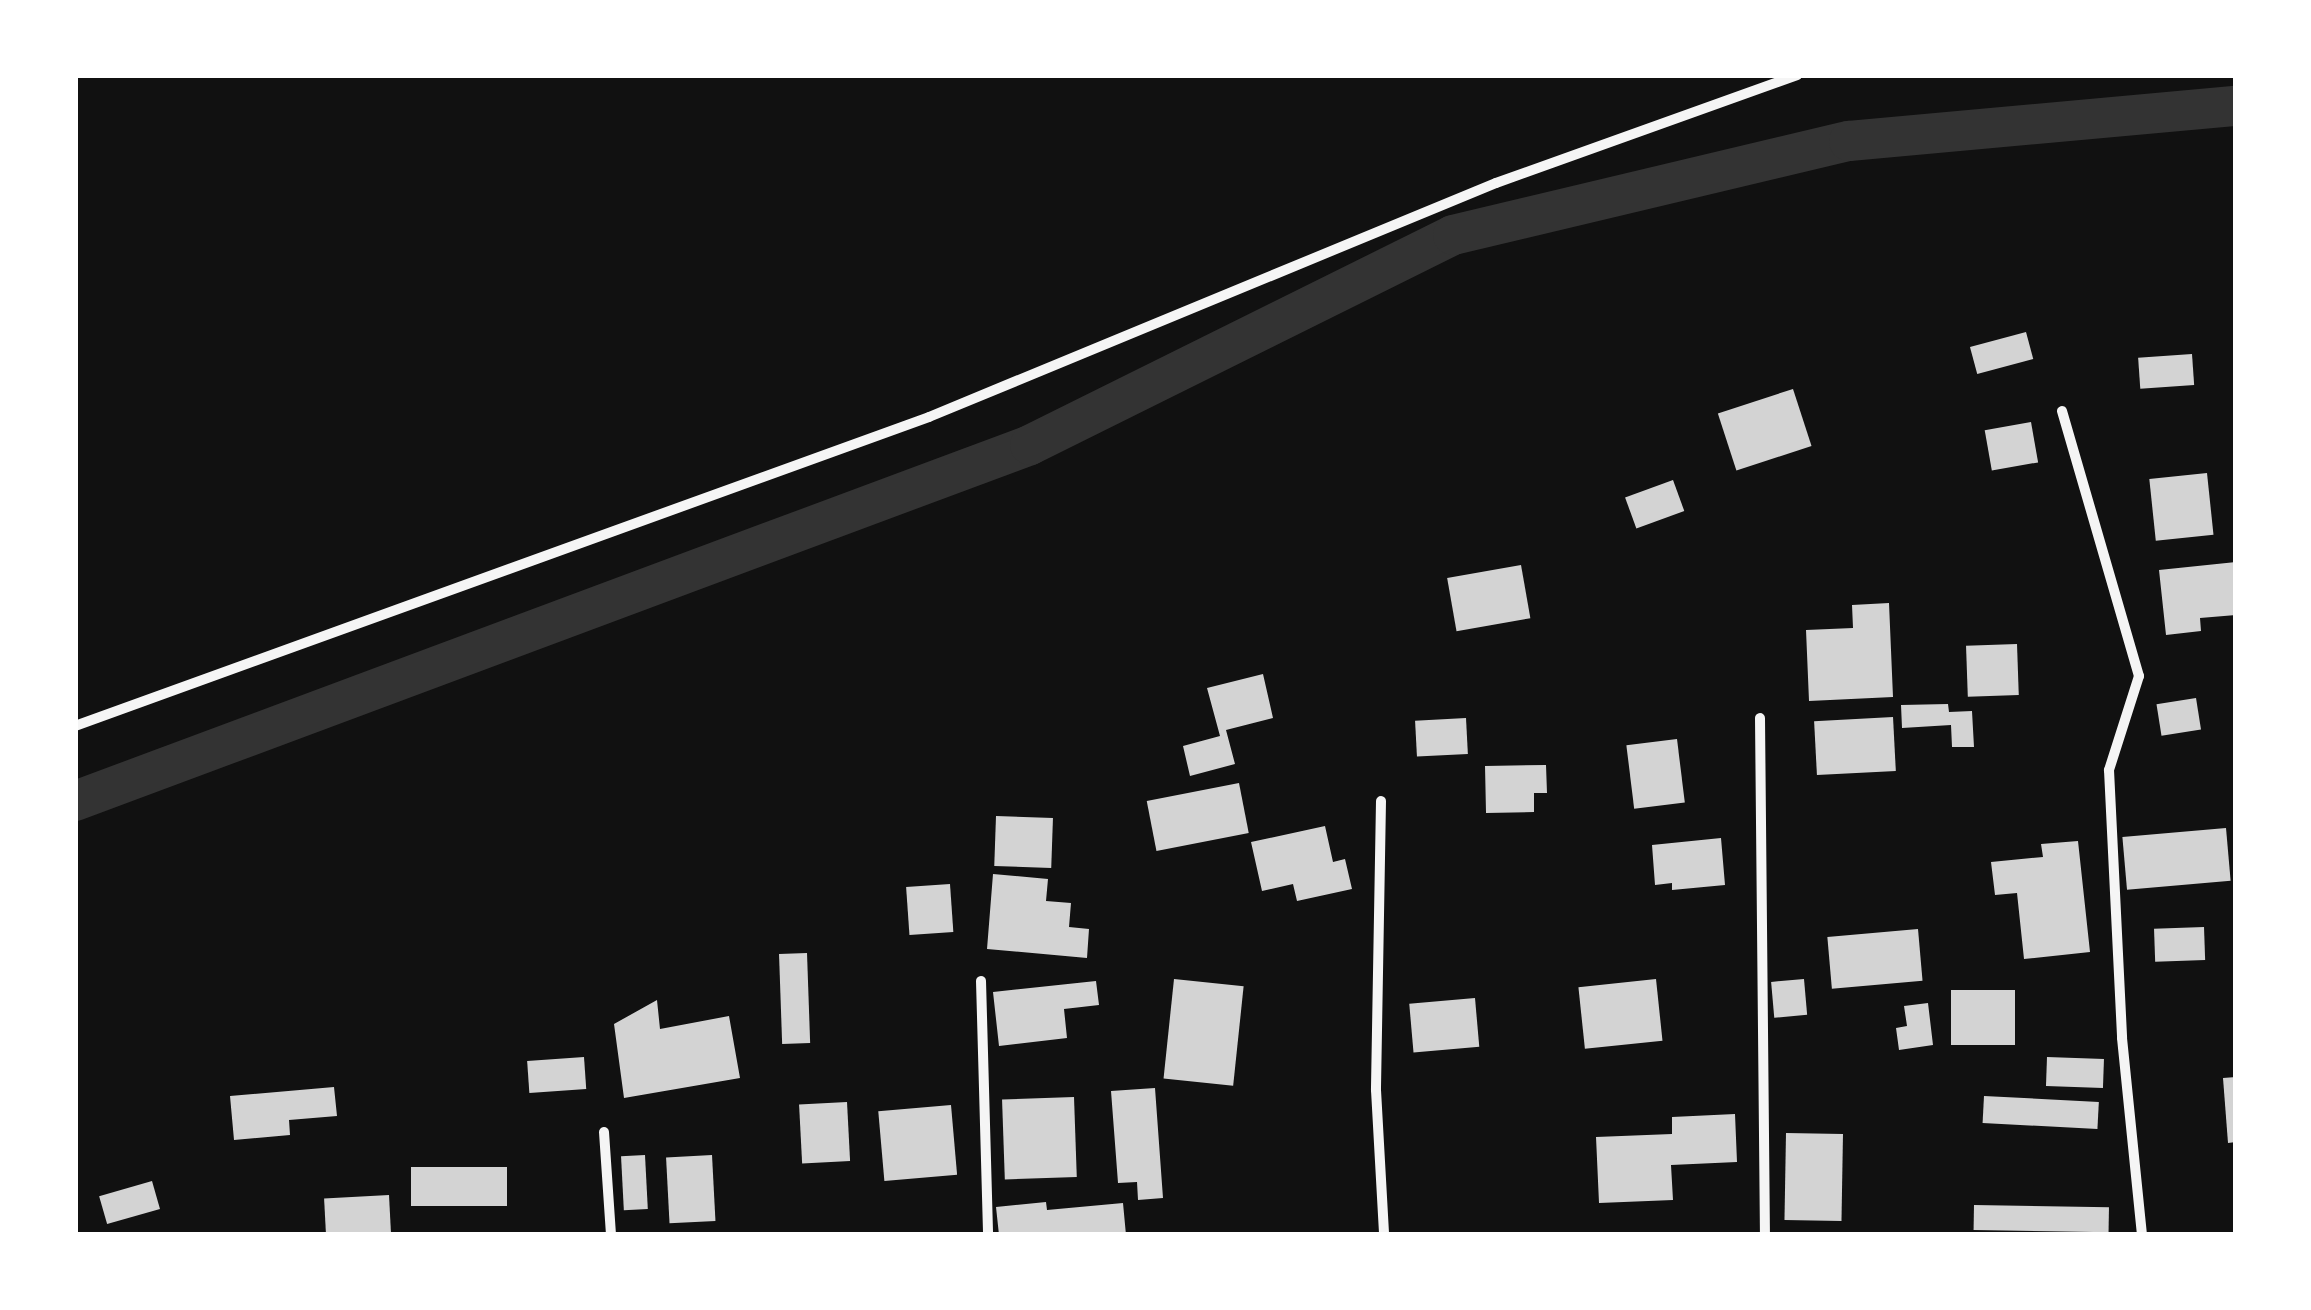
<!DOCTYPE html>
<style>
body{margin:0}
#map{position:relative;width:2311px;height:1310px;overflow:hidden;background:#111;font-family:Barlow,sans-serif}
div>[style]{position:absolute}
.canal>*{height:40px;margin:-20px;padding:0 20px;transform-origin:20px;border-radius:20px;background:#333}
.building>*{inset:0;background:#d3d3d3;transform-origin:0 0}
.minor>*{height:10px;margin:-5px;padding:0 5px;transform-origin:5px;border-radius:5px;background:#f5f5f5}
span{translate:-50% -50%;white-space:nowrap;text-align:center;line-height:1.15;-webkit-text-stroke:8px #fff;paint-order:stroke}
.frame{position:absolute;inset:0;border:78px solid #fff;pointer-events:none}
</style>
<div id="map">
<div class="canal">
<div style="left:75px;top:801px;width:1019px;rotate:-20.44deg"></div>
<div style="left:1030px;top:445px;width:472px;rotate:-26.4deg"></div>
<div style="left:1453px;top:235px;width:407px;rotate:-13.4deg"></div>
<div style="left:1849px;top:141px;width:389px;rotate:-5.2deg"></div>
</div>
<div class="building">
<div style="left:2026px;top:332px;width:28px;height:58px;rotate:75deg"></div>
<div style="left:2192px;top:354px;width:31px;height:54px;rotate:86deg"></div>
<div style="left:1793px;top:389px;width:60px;height:79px;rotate:72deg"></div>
<div style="left:2031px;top:422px;width:41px;height:47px;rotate:80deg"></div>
<div style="left:2207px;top:473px;width:62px;height:58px;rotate:84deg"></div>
<div style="left:1673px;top:480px;width:33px;height:51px;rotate:70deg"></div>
<div style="clip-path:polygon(2236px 562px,2236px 615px,2200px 618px,2201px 631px,2166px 635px,2159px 570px)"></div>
<div style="left:1521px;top:565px;width:54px;height:75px;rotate:80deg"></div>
<div style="clip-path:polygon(1889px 603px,1893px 697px,1809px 701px,1806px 630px,1853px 628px,1852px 605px)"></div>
<div style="left:2017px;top:644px;width:51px;height:51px;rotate:88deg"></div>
<div style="clip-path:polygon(1263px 674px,1273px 718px,1226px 730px,1235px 764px,1190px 776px,1183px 746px,1220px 736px,1207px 688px)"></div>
<div style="left:2196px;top:698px;width:32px;height:40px;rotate:81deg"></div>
<div style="clip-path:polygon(1948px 704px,1949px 712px,1972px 711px,1974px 747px,1952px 747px,1951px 725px,1902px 728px,1901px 705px)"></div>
<div style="left:1893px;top:717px;width:54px;height:79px;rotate:87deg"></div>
<div style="left:1466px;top:718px;width:36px;height:51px;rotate:87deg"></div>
<div style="left:1677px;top:739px;width:64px;height:51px;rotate:83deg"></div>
<div style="clip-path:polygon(1546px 765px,1547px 793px,1534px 793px,1534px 812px,1486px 813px,1485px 766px)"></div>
<div style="left:1239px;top:783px;width:51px;height:94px;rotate:79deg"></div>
<div style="left:996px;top:816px;width:57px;height:50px;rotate:2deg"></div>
<div style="clip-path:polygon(1325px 826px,1333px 862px,1345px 859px,1352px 889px,1297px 901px,1293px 884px,1262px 891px,1251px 842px)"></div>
<div style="left:2226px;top:828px;width:53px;height:104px;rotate:85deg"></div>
<div style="clip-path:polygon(1721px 838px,1725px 885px,1672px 890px,1672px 883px,1655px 885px,1652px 845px)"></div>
<div style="clip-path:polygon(2078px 841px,2090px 952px,2024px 959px,2017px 893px,1995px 895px,1991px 862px,2043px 857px,2041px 844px)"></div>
<div style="clip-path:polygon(993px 874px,1048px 879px,1046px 901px,1071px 903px,1069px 927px,1089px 929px,1087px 958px,987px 949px)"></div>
<div style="left:950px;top:884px;width:48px;height:44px;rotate:86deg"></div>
<div style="left:2204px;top:927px;width:33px;height:50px;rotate:88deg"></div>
<div style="left:1918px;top:929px;width:52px;height:91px;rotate:85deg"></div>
<div style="left:807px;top:953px;width:90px;height:28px;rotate:88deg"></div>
<div style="left:1174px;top:979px;width:70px;height:100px;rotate:6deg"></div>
<div style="left:1656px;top:979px;width:62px;height:78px;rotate:84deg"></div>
<div style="left:1804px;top:979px;width:36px;height:33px;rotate:85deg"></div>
<div style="clip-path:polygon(1096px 981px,1099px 1005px,1064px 1009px,1067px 1038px,999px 1046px,993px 992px)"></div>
<div style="left:1951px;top:990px;width:64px;height:55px"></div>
<div style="left:1475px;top:998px;width:49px;height:66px;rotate:85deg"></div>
<div style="clip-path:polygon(657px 1000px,660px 1029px,729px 1016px,740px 1078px,624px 1098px,614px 1024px)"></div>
<div style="clip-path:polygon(1928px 1003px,1933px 1045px,1899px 1050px,1896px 1028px,1907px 1026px,1904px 1006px)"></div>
<div style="left:584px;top:1057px;width:32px;height:57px;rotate:86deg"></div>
<div style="left:2047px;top:1057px;width:57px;height:29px;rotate:2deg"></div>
<div style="clip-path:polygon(2236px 1077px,2236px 1142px,2228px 1143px,2223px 1078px)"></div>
<div style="clip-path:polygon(334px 1087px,337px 1116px,289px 1120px,290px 1135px,234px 1140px,230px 1096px)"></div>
<div style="clip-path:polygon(1155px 1088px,1163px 1198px,1138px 1200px,1137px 1182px,1118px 1183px,1111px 1091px)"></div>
<div style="left:1984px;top:1096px;width:115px;height:27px;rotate:3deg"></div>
<div style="left:1074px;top:1097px;width:80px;height:72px;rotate:88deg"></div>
<div style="left:847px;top:1102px;width:59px;height:48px;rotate:87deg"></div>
<div style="left:951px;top:1105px;width:70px;height:73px;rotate:85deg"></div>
<div style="clip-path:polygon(1735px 1114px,1737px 1162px,1671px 1165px,1673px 1200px,1599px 1203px,1596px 1137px,1672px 1134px,1672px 1117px)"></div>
<div style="left:1786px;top:1133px;width:57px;height:87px;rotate:1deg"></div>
<div style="left:645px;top:1155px;width:54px;height:24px;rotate:87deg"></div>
<div style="left:712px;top:1155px;width:66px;height:46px;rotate:87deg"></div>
<div style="left:507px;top:1167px;width:39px;height:96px;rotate:90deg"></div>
<div style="left:152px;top:1181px;width:29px;height:55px;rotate:74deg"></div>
<div style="left:389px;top:1195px;width:40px;height:65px;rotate:87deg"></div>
<div style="clip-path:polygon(1046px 1202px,1047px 1210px,1123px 1203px,1126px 1235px,999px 1235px,996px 1207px)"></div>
<div style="left:1974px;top:1205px;width:135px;height:25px;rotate:1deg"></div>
</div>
<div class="minor">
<div style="left:2062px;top:411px;width:276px;rotate:73.8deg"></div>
<div style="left:2139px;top:676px;width:99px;rotate:107.7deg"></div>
<div style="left:2109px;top:770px;width:268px;rotate:87.2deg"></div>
<div style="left:2122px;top:1038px;width:198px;rotate:84.2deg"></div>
<div style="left:1760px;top:718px;width:517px;rotate:89.45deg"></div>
<div style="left:75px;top:726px;width:908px;rotate:-19.89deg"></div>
<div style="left:929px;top:417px;width:613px;rotate:-22.43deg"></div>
<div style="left:1496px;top:183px;width:320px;rotate:-19.7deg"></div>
<div style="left:1381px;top:801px;width:289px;rotate:91deg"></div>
<div style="left:1376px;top:1090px;width:145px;rotate:86.8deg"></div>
<div style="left:981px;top:981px;width:254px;rotate:88.4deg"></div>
<div style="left:604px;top:1132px;width:103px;rotate:86.1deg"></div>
</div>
<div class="frame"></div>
</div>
